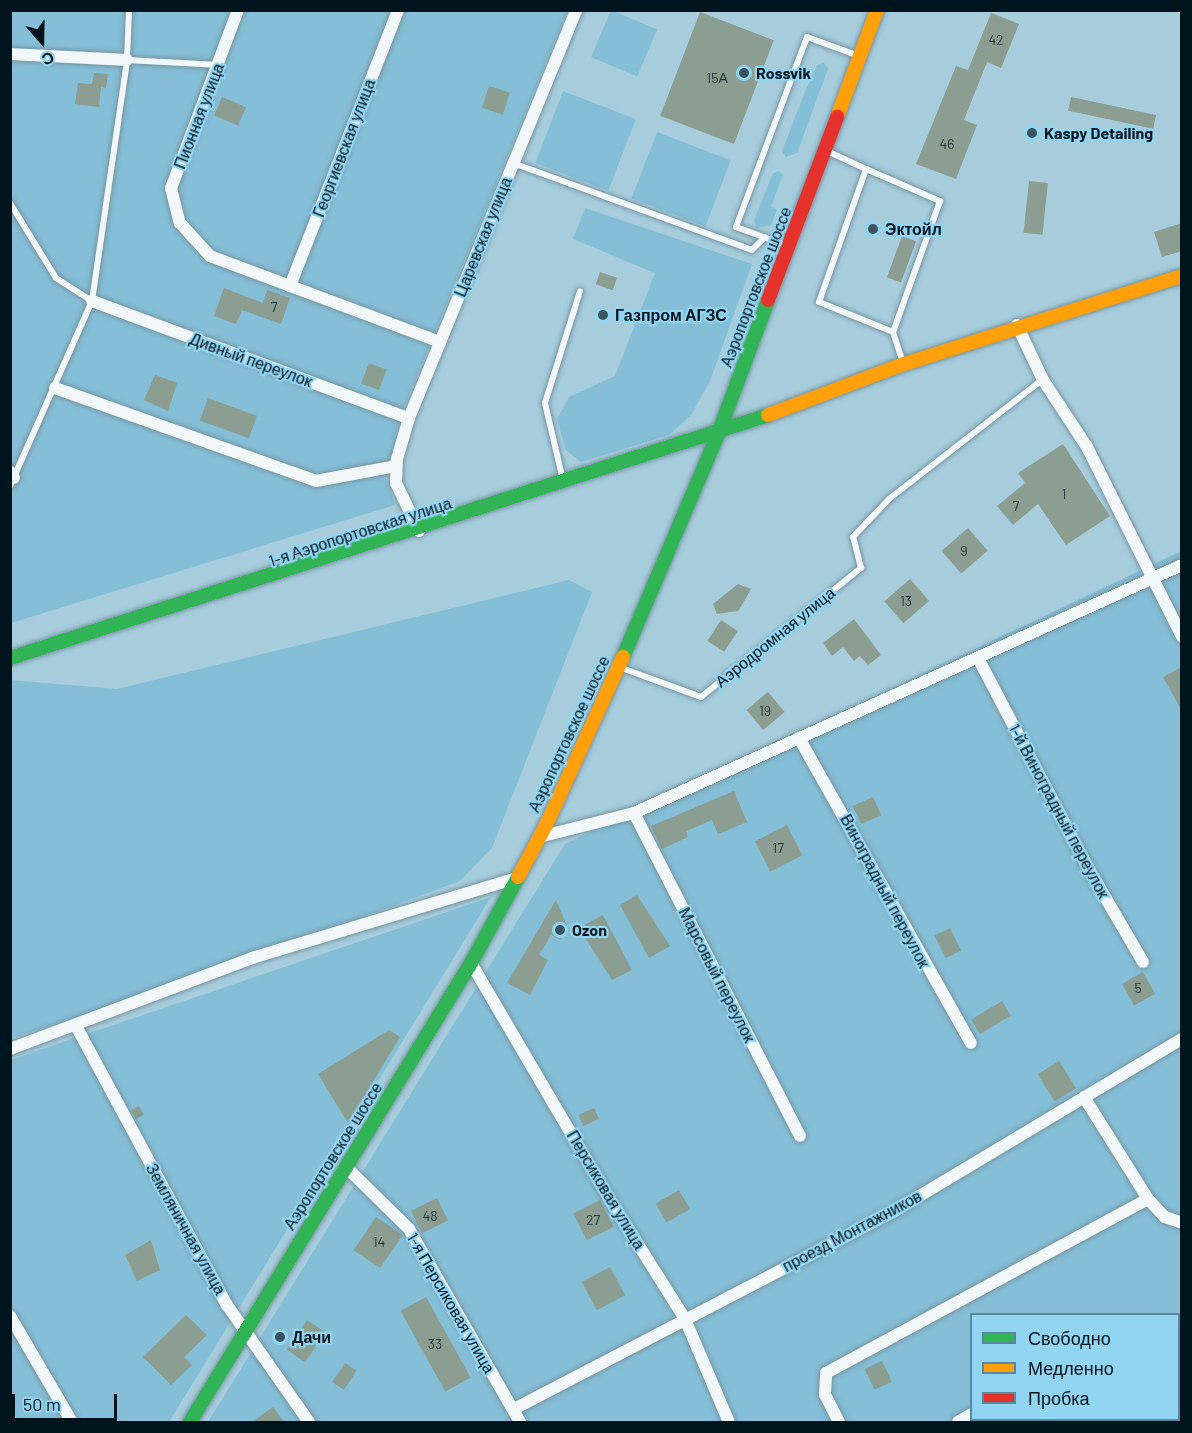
<!DOCTYPE html>
<meta charset="utf-8">
<style>
body{margin:0}
#map{position:relative;width:1192px;height:1433px;overflow:hidden;background:#a7cddd;font-family:Barlow,sans-serif}
div>[style]{position:absolute}
.green>*{inset:0;background:#85bed7;transform-origin:0 0}
.building>*{inset:0;background:#8c9d91;transform-origin:0 0}
.roads{filter:drop-shadow(0 0 2px #7694a0) drop-shadow(0 0 2px #7694a0)}
.lane>*{height:6px;margin:-3px;padding:0 3px;transform-origin:3px;border-radius:3px;background:#f2f8fa}
.street>*{height:12px;margin:-6px;padding:0 6px;transform-origin:6px;border-radius:6px;background:#f2f8fa}
.fast>*{height:14px;margin:-7px;padding:0 7px;transform-origin:7px;border-radius:7px;background:#30b455}
.slow>*{height:14px;margin:-7px;padding:0 7px;transform-origin:7px;border-radius:7px;background:#ff9f0a}
.jam>*{height:14px;margin:-7px;padding:0 7px;transform-origin:7px;border-radius:7px;background:#e5322d}
.dots>*{width:16px;height:16px;translate:-50% -50%;box-sizing:border-box;border:3px solid #91d5f3;border-radius:50%}
span{translate:-50% -50%;white-space:nowrap;text-align:center;line-height:1.15;-webkit-text-stroke:4.5px #91d5f3;paint-order:stroke}
.number-label{font-size:14px;color:#23363b}
.number-label span{-webkit-text-stroke-width:0}
.poi-label{font-size:16px;color:#00141e;font-weight:700}
.left{translate:0 -50%;text-align:left}
.street-label{font-size:16px;color:#00141e}
.frame{position:absolute;inset:0;border:12px solid #00141e;pointer-events:none}
.legend{position:absolute;left:970px;top:1313px;width:210px;height:108px;box-sizing:border-box;background:#91d5f3;border:2px solid #57889e;margin:0;padding:8px 10px;list-style:none;font-size:18px;color:#00141e}
.legend li{display:flex;align-items:center;gap:12px;height:30px}
.legend b{width:30px;border:2px solid #57889e}
.north{position:absolute;left:12px;top:12px;width:60px;height:60px;-webkit-text-stroke:4px #91d5f3;paint-order:stroke;rotate:160deg;font-size:16px;font-weight:700;line-height:24px;text-align:center;color:#00141e}
.north::after{content:'';display:block;margin:auto;width:21px;height:27px;background:#00141e;clip-path:polygon(50% 0,100% 100%,50% 72%,0 100%)}
.scale{position:absolute;left:12px;top:1394px;width:105px;height:27px;box-sizing:border-box;border:3px solid #00141e;border-top:0;padding-left:8px;font-size:18px;line-height:21px;white-space:nowrap;color:#00141e;-webkit-text-stroke:4px #91d5f3;paint-order:stroke}
</style>
<div id="map">
<div class="green">
<div style="left:611px;top:10px;width:50px;height:51px;rotate:23deg"></div>
<div style="clip-path:polygon(11px 11px,567px 11px,400px 417px,386px 477px,395px 505px,11px 623px)"></div>
<div style="clip-path:polygon(824px 63px,828px 69px,797px 153px,786px 157px,782px 151px,805px 92px,817px 65px)"></div>
<div style="left:563px;top:91px;width:78px;height:77px;rotate:21deg"></div>
<div style="left:657px;top:132px;width:79px;height:71px;rotate:21deg"></div>
<div style="clip-path:polygon(779px 171px,783px 175px,771px 206px,777px 210px,771px 225px,756px 228px,754px 220px,773px 173px)"></div>
<div style="clip-path:polygon(585px 208px,752px 264px,710px 381px,691px 415px,669px 435px,581px 462px,566px 450px,557px 419px,569px 397px,615px 376px,655px 273px,573px 239px)"></div>
<div style="clip-path:polygon(evenodd,1181px 551px,1181px 1422px,208px 1422px,565px 844px,1181px 551px,972px 1314px,1178px 1314px,1178px 1420px,972px 1420px,972px 1314px)"></div>
<div style="clip-path:polygon(569px 580px,592px 592px,492px 848px,460px 881px,174px 987px,11px 1038px,10px 680px,117px 689px)"></div>
<div style="clip-path:polygon(491px 897px,169px 1422px,11px 1422px,10px 1060px)"></div>
</div>
<div class="building">
<div style="left:700px;top:12px;width:79px;height:111px;rotate:21deg"></div>
<div style="clip-path:polygon(991px 13px,1019px 24px,1001px 68px,987px 62px,964px 120px,977px 125px,956px 179px,916px 164px,956px 66px,968px 70px)"></div>
<div style="clip-path:polygon(94px 73px,108px 74px,106px 88px,101px 87px,99px 107px,75px 104px,78px 83px,92px 84px)"></div>
<div style="left:489px;top:86px;width:22px;height:23px;rotate:18deg"></div>
<div style="left:222px;top:97px;width:26px;height:20px;rotate:23deg"></div>
<div style="left:1071px;top:97px;width:87px;height:14px;rotate:12deg"></div>
<div style="left:1029px;top:181px;width:19px;height:52px;rotate:6deg"></div>
<div style="clip-path:polygon(1182px 223px,1182px 251px,1162px 257px,1154px 232px)"></div>
<div style="left:902px;top:236px;width:15px;height:44px;rotate:20deg"></div>
<div style="left:600px;top:272px;width:18px;height:13px;rotate:19deg"></div>
<div style="clip-path:polygon(224px 288px,263px 303px,267px 290px,290px 298px,281px 324px,242px 310px,236px 324px,214px 316px)"></div>
<div style="left:369px;top:363px;width:19px;height:22px;rotate:21deg"></div>
<div style="clip-path:polygon(155px 375px,177px 383px,168px 411px,144px 400px)"></div>
<div style="left:208px;top:398px;width:52px;height:24px;rotate:20deg"></div>
<div style="clip-path:polygon(1063px 444px,1110px 516px,1066px 545px,1038px 504px,1013px 525px,997px 506px,1025px 483px,1018px 473px)"></div>
<div style="left:968px;top:528px;width:30px;height:35px;rotate:49deg"></div>
<div style="left:910px;top:579px;width:29px;height:34px;rotate:49deg"></div>
<div style="clip-path:polygon(738px 584px,751px 589px,742px 605px,738px 611px,717px 614px,713px 604px)"></div>
<div style="clip-path:polygon(854px 619px,881px 655px,868px 665px,860px 656px,854px 661px,843px 647px,832px 656px,823px 643px)"></div>
<div style="left:721px;top:620px;width:20px;height:25px;rotate:33deg"></div>
<div style="clip-path:polygon(1182px 667px,1182px 711px,1163px 677px)"></div>
<div style="left:768px;top:692px;width:26px;height:28px;rotate:50deg"></div>
<div style="clip-path:polygon(734px 791px,747px 822px,718px 834px,712px 820px,686px 831px,688px 837px,662px 849px,651px 826px)"></div>
<div style="left:873px;top:797px;width:20px;height:22px;rotate:66deg"></div>
<div style="left:787px;top:825px;width:34px;height:36px;rotate:63deg"></div>
<div style="clip-path:polygon(637px 895px,670px 946px,649px 958px,620px 905px)"></div>
<div style="clip-path:polygon(556px 900px,568px 928px,561px 940px,551px 935px,539px 955px,548px 960px,530px 995px,507px 983px)"></div>
<div style="clip-path:polygon(603px 915px,632px 970px,612px 980px,579px 928px)"></div>
<div style="left:950px;top:928px;width:25px;height:17px;rotate:64deg"></div>
<div style="left:1143px;top:972px;width:25px;height:24px;rotate:61deg"></div>
<div style="left:1002px;top:1001px;width:17px;height:36px;rotate:59deg"></div>
<div style="clip-path:polygon(389px 1030px,400px 1037px,348px 1123px,318px 1074px)"></div>
<div style="left:1059px;top:1061px;width:32px;height:25px;rotate:58deg"></div>
<div style="left:139px;top:1106px;width:10px;height:9px;rotate:61deg"></div>
<div style="left:594px;top:1108px;width:12px;height:17px;rotate:66deg"></div>
<div style="left:679px;top:1190px;width:22px;height:27px;rotate:60deg"></div>
<div style="left:437px;top:1198px;width:25px;height:29px;rotate:64deg"></div>
<div style="left:600px;top:1200px;width:30px;height:30px;rotate:63deg"></div>
<div style="left:376px;top:1217px;width:32px;height:40px;rotate:34deg"></div>
<div style="clip-path:polygon(151px 1240px,160px 1270px,137px 1281px,125px 1255px)"></div>
<div style="left:610px;top:1267px;width:32px;height:32px;rotate:62deg"></div>
<div style="left:426px;top:1297px;width:92px;height:29px;rotate:61deg"></div>
<div style="clip-path:polygon(186px 1315px,207px 1335px,184px 1357px,192px 1365px,171px 1385px,143px 1357px)"></div>
<div style="left:307px;top:1320px;width:22px;height:36px;rotate:34deg"></div>
<div style="left:882px;top:1361px;width:23px;height:19px;rotate:65deg"></div>
<div style="left:345px;top:1363px;width:14px;height:23px;rotate:34deg"></div>
<div style="clip-path:polygon(273px 1407px,284px 1422px,252px 1422px)"></div>
</div>
<div class="roads">
<div class="lane">
<div style="left:127px;top:60px;width:92px;rotate:3.1deg"></div>
<div style="left:825px;top:150px;width:45px;rotate:24.9deg"></div>
<div style="left:513px;top:163px;width:254px;rotate:20deg"></div>
<div style="left:752px;top:250px;width:18px;rotate:-45deg"></div>
<div style="left:10px;top:203px;width:88px;rotate:58.5deg"></div>
<div style="left:56px;top:278px;width:43px;rotate:32.6deg"></div>
<div style="left:788px;top:246px;width:55px;rotate:-159.9deg"></div>
<div style="left:736px;top:227px;width:203px;rotate:-69.5deg"></div>
<div style="left:807px;top:37px;width:55px;rotate:20.1deg"></div>
<div style="left:893px;top:332px;width:80px;rotate:-157.9deg"></div>
<div style="left:819px;top:302px;width:141px;rotate:-70.5deg"></div>
<div style="left:866px;top:169px;width:81px;rotate:23.4deg"></div>
<div style="left:940px;top:201px;width:139px;rotate:109.7deg"></div>
<div style="left:893px;top:332px;width:33px;rotate:72deg"></div>
<div style="left:563px;top:480px;width:79px;rotate:-103.2deg"></div>
<div style="left:545px;top:403px;width:117px;rotate:-72.6deg"></div>
<div style="left:10px;top:486px;width:202px;rotate:-66.1deg"></div>
<div style="left:92px;top:301px;width:244px;rotate:-81.7deg"></div>
<div style="left:127px;top:60px;width:50px;rotate:-87.7deg"></div>
<div style="left:619px;top:667px;width:87px;rotate:20.1deg"></div>
<div style="left:701px;top:697px;width:206px;rotate:-38.9deg"></div>
<div style="left:861px;top:568px;width:32px;rotate:-104deg"></div>
<div style="left:853px;top:537px;width:52px;rotate:-46.5deg"></div>
<div style="left:889px;top:499px;width:194px;rotate:-37.9deg"></div>
</div>
<div class="street">
<div style="left:238px;top:10px;width:190px;rotate:110.6deg"></div>
<div style="left:171px;top:188px;width:36px;rotate:76deg"></div>
<div style="left:180px;top:223px;width:45px;rotate:47.7deg"></div>
<div style="left:210px;top:256px;width:246px;rotate:20.5deg"></div>
<div style="left:10px;top:54px;width:117px;rotate:2.9deg"></div>
<div style="left:290px;top:286px;width:296px;rotate:-68.6deg"></div>
<div style="left:92px;top:301px;width:338px;rotate:20.3deg"></div>
<div style="left:1017px;top:325px;width:61px;rotate:64.7deg"></div>
<div style="left:1043px;top:380px;width:80px;rotate:56.7deg"></div>
<div style="left:1087px;top:447px;width:212px;rotate:63.4deg"></div>
<div style="left:55px;top:388px;width:277px;rotate:19.6deg"></div>
<div style="left:316px;top:481px;width:81px;rotate:-10.6deg"></div>
<div style="left:10px;top:472px;width:7px;rotate:56deg"></div>
<div style="left:419px;top:531px;width:53px;rotate:-115.6deg"></div>
<div style="left:396px;top:483px;width:24px;rotate:-88deg"></div>
<div style="left:397px;top:459px;width:43px;rotate:-73.7deg"></div>
<div style="left:409px;top:418px;width:441px;rotate:-67.7deg"></div>
<div style="left:978px;top:658px;width:243px;rotate:62.3deg"></div>
<div style="left:1091px;top:873px;width:103px;rotate:59.7deg"></div>
<div style="left:799px;top:738px;width:350px;rotate:60.6deg"></div>
<div style="left:634px;top:813px;width:363px;rotate:62.8deg"></div>
<div style="left:539px;top:837px;width:98px;rotate:-14.2deg"></div>
<div style="left:634px;top:813px;width:602px;rotate:-24.35deg"></div>
<div style="left:471px;top:963px;width:278px;rotate:59.6deg"></div>
<div style="left:612px;top:1203px;width:137px;rotate:57.8deg"></div>
<div style="left:685px;top:1319px;width:112px;rotate:66.9deg"></div>
<div style="left:76px;top:1026px;width:317px;rotate:61.6deg"></div>
<div style="left:227px;top:1305px;width:143px;rotate:55deg"></div>
<div style="left:10px;top:1049px;width:259px;rotate:-20.6deg"></div>
<div style="left:252px;top:958px;width:277px;rotate:-16.8deg"></div>
<div style="left:1084px;top:1097px;width:120px;rotate:57.9deg"></div>
<div style="left:1148px;top:1199px;width:25px;rotate:47deg"></div>
<div style="left:1165px;top:1217px;width:18px;rotate:19deg"></div>
<div style="left:346px;top:1167px;width:88px;rotate:44.5deg"></div>
<div style="left:409px;top:1229px;width:223px;rotate:60.1deg"></div>
<div style="left:10px;top:1316px;width:123px;rotate:59.7deg"></div>
<div style="left:514px;top:1409px;width:431px;rotate:-27.5deg"></div>
<div style="left:896px;top:1210px;width:333px;rotate:-30.9deg"></div>
<div style="left:1007px;top:1420px;width:3px;rotate:45deg"></div>
<div style="left:839px;top:1422px;width:30px;rotate:-117deg"></div>
<div style="left:825px;top:1395px;width:22px;rotate:-87deg"></div>
<div style="left:826px;top:1373px;width:366px;rotate:-28.4deg"></div>
<div style="left:958px;top:1422px;width:16px;rotate:-30deg"></div>
</div>
<div class="fast">
<div style="left:623px;top:657px;width:242px;rotate:-66.9deg"></div>
<div style="left:718px;top:434px;width:143px;rotate:-69.5deg"></div>
<div style="left:10px;top:658px;width:796px;rotate:-17.77deg"></div>
<div style="left:190px;top:1422px;width:538px;rotate:-58.53deg"></div>
<div style="left:471px;top:963px;width:98px;rotate:-61.3deg"></div>
</div>
<div class="slow">
<div style="left:837px;top:117px;width:114px;rotate:-69.5deg"></div>
<div style="left:768px;top:415px;width:145px;rotate:-20.6deg"></div>
<div style="left:904px;top:364px;width:292px;rotate:-17.6deg"></div>
<div style="left:518px;top:877px;width:59px;rotate:-61.7deg"></div>
<div style="left:546px;top:825px;width:185px;rotate:-65.4deg"></div>
</div>
<div class="jam">
<div style="left:768px;top:300px;width:196px;rotate:-69.3deg"></div>
</div>
</div>
<div class="dots">
<div style="left:744px;top:73px;background:#3a5561"></div>
<div style="left:1032px;top:133px;background:#3a5561"></div>
<div style="left:873px;top:229px;background:#3a5561"></div>
<div style="left:603px;top:315px;background:#3a5561"></div>
<div style="left:560px;top:930px;background:#3a5561"></div>
<div style="left:280px;top:1337px;background:#3a5561"></div>
</div>
<div class="number-label">
<span style="left:996px;top:40px">42</span>
<span style="left:717px;top:78px">15А</span>
<span style="left:947px;top:144px">46</span>
<span style="left:274px;top:307px">7</span>
<span style="left:1064px;top:494px">1</span>
<span style="left:1016px;top:506px">7</span>
<span style="left:964px;top:551px">9</span>
<span style="left:906px;top:601px">13</span>
<span style="left:765px;top:711px">19</span>
<span style="left:778px;top:848px">17</span>
<span style="left:1138px;top:988px">5</span>
<span style="left:430px;top:1216px">48</span>
<span style="left:593px;top:1220px">27</span>
<span style="left:379px;top:1242px">14</span>
<span style="left:435px;top:1344px">33</span>
</div>
<div class="poi-label">
<span class="left" style="left:756px;top:73px">Rossvik</span>
<span class="left" style="left:1044px;top:133px">Kaspy Detailing</span>
<span class="left" style="left:885px;top:229px">Эктойл</span>
<span class="left" style="left:615px;top:315px">Газпром АГЗС</span>
<span class="left" style="left:572px;top:930px">Ozon</span>
<span class="left" style="left:292px;top:1337px">Дачи</span>
</div>
<div class="street-label">
<span style="left:199px;top:116px;rotate:-69deg">Пионная улица</span>
<span style="left:344px;top:148px;rotate:-69deg">Георгиевская улица</span>
<span style="left:483px;top:237px;rotate:-68deg">Царевская улица</span>
<span style="left:756px;top:287px;rotate:-69deg">Аэропортовское шоссе</span>
<span style="left:251px;top:360px;rotate:20deg">Дивный переулок</span>
<span style="left:360px;top:532px;rotate:-18deg">1-я Аэропортовская улица</span>
<span style="left:775px;top:637px;rotate:-39deg">Аэродромная улица</span>
<span style="left:569px;top:734px;rotate:-65deg">Аэропортовское шоссе</span>
<span style="left:1059px;top:811px;rotate:62deg">1-й Виноградный переулок</span>
<span style="left:885px;top:891px;rotate:62deg">Виноградный переулок</span>
<span style="left:717px;top:975px;rotate:63deg">Марсовый переулок</span>
<span style="left:333px;top:1156px;rotate:-58deg">Аэропортовское шоссе</span>
<span style="left:606px;top:1190px;rotate:59deg">Персиковая улица</span>
<span style="left:186px;top:1229px;rotate:61deg">Земляничная улица</span>
<span style="left:852px;top:1231px;rotate:-28deg">проезд Монтажников</span>
<span style="left:451px;top:1303px;rotate:60deg">1-я Персиковая улица</span>
</div>
<div class="frame"></div>
<ul class="legend">
<li><b style="height:8px;background:#30b455"></b>Свободно</li>
<li><b style="height:8px;background:#ff9f0a"></b>Медленно</li>
<li><b style="height:8px;background:#e5322d"></b>Пробка</li>
</ul>
<div class="north">С</div>
<div class="scale">50 m</div>
</div>
